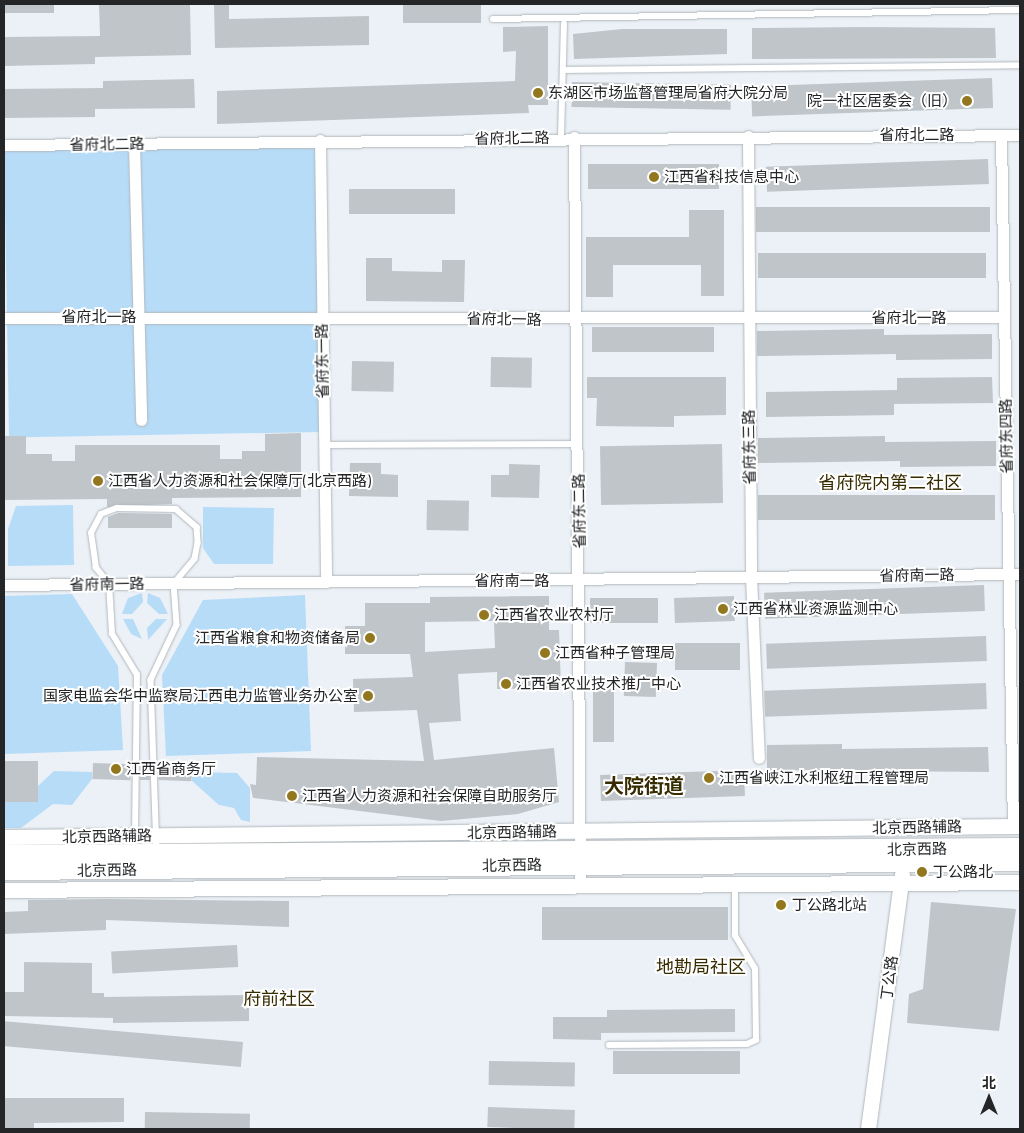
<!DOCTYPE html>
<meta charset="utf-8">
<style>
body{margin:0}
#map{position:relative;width:1024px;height:1133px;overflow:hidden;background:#ebf1f6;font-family:Barlow,"Noto Sans SC",sans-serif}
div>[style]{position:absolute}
.green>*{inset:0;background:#b7dcf8;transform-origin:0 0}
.building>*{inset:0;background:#bfc5c9;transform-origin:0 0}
.roads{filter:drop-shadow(0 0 1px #b1b7bb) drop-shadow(0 0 1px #b1b7bb)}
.lane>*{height:5.5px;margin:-2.75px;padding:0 2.75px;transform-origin:2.75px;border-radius:2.75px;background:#fff}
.street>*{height:11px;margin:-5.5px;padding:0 5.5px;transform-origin:5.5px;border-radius:5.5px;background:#fff}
.secondary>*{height:15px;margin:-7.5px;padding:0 7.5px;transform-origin:7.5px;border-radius:7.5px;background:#fff}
.primary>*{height:18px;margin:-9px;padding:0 9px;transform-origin:9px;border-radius:9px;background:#fff}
.dots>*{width:14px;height:14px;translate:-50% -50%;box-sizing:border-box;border:2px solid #fff;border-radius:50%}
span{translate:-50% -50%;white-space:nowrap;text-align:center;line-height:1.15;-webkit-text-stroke:4px #fff;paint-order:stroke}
.poi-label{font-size:15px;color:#232527}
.left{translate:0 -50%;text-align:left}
.right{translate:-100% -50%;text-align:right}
.street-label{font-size:15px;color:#232527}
.quarter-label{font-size:18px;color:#372b00}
.district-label{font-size:20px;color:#372b00;font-weight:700}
.frame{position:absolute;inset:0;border:5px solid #232527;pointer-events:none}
.north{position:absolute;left:964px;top:1073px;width:50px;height:50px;-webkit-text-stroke:4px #fff;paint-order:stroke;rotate:0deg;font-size:14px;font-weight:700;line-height:20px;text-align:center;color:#232527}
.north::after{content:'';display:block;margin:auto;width:18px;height:22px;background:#232527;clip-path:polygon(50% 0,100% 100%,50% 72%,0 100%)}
</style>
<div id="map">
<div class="green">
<div style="left:316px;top:145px;width:287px;height:312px;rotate:89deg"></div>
<div style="clip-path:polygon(73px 505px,74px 565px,8px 566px,8px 529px,16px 506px)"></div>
<div style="clip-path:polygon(203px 507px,274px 508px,273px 564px,214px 564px,203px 548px)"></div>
<div style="clip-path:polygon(142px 593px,143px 602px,132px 614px,122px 614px,128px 598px)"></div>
<div style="clip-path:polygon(148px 593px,160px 598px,168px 614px,159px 614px,147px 603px)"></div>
<div style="clip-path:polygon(72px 594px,118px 666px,123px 750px,4px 754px,4px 596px)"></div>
<div style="clip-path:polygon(305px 595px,311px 751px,166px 756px,162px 675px,203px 600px)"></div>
<div style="clip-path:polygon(123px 619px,133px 619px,142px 639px,131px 634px)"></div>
<div style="clip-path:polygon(156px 619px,167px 619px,148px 640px,147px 628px)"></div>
<div style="clip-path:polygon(54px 771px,92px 772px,92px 779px,72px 805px,53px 804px,21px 828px,4px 828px,4px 802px,38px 802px,38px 786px)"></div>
<div style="clip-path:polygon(192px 772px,237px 773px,250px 788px,250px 822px,241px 820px,234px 808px,219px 805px,192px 781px)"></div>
</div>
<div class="building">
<div style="left:4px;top:4px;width:50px;height:9px"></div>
<div style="clip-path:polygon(99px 4px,190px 4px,191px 55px,95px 57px,95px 64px,4px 66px,4px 37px,100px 36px)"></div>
<div style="clip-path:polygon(214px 4px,229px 4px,229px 19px,369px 16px,369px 45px,215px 48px)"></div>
<div style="left:403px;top:4px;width:78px;height:19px"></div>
<div style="clip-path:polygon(548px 26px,548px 105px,528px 105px,529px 113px,217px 124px,217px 91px,515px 81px,516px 51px,503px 52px,503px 27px)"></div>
<div style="clip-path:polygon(867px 27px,995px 28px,996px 58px,752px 59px,752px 28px)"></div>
<div style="clip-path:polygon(622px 29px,727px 29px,727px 54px,574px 59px,573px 34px)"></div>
<div style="left:992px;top:78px;width:30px;height:241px;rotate:88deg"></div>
<div style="clip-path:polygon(194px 79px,195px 108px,95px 109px,95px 117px,4px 118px,4px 89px,103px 88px,103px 81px)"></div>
<div style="left:572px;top:82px;width:159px;height:25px;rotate:1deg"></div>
<div style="left:988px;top:159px;width:25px;height:222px;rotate:88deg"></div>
<div style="left:719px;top:164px;width:25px;height:131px;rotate:90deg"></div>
<div style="left:349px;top:189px;width:106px;height:25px"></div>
<div style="left:990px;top:207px;width:25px;height:234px;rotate:90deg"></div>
<div style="clip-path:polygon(689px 210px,724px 210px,724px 296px,701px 296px,701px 265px,613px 265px,613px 297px,586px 297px,586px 237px,689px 237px)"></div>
<div style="left:986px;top:253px;width:25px;height:228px;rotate:90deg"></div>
<div style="clip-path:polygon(366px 258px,392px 258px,392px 271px,442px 272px,442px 260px,465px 260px,464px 302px,366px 301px)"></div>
<div style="left:714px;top:327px;width:25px;height:122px;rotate:90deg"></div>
<div style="clip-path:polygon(884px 329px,884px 335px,992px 334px,992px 359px,896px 360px,896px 354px,757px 356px,757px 331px)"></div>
<div style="left:491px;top:357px;width:41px;height:30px;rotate:1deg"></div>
<div style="left:352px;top:361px;width:42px;height:30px;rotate:1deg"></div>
<div style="clip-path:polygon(587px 377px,726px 377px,726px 415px,674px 416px,674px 427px,596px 426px,597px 398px,587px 398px)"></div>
<div style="clip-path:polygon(992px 377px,993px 403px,894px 404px,894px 415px,766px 417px,766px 392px,897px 390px,897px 378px)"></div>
<div style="clip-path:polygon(301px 433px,301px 497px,172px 498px,172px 504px,107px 507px,107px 499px,4px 500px,4px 436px,26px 436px,26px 454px,52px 454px,52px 461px,75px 461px,75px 445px,220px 445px,220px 459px,242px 459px,242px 451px,265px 451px,265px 434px)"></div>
<div style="clip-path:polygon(885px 436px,885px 442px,996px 441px,996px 466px,900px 467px,900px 461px,758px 463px,758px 438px)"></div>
<div style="left:722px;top:444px;width:59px;height:122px;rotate:89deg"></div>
<div style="clip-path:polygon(350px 463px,381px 463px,381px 474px,398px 475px,398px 497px,349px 496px)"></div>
<div style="clip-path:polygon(509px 464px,540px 465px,539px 498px,491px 497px,491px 475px,509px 475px)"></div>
<div style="left:995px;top:495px;width:25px;height:237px;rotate:90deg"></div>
<div style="left:427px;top:500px;width:42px;height:30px;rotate:1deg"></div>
<div style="clip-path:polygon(118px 513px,172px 514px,172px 528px,108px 528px,108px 517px)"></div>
<div style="left:984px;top:585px;width:26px;height:220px;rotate:88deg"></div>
<div style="clip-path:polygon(evenodd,549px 596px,549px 630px,559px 630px,561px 688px,497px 689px,497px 672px,458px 674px,461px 721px,429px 723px,434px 760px,554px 748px,559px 802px,518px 814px,441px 821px,253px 798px,250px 784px,256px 785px,257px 757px,424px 761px,417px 710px,354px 712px,353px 679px,413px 677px,410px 654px,345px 654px,345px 626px,365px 626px,365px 603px,430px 603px,430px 597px,549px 596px,494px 621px,495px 648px,425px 652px,425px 622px,494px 621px)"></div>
<div style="left:734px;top:596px;width:25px;height:60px;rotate:88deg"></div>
<div style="left:658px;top:598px;width:25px;height:68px;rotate:90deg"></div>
<div style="left:986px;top:636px;width:25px;height:220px;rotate:88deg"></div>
<div style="left:740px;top:643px;width:27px;height:65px;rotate:90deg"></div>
<div style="left:625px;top:662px;width:32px;height:34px;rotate:2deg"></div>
<div style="left:986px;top:683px;width:26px;height:222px;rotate:88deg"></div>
<div style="left:593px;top:689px;width:21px;height:53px"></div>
<div style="clip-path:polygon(842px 744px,842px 749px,988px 747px,989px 772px,767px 770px,767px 745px)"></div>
<div style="left:4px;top:761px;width:34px;height:41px"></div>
<div style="left:93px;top:763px;width:38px;height:16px;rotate:2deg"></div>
<div style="clip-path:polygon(141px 764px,149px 764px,150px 780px,140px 780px)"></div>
<div style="left:159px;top:764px;width:33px;height:16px;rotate:2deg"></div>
<div style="left:744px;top:770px;width:26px;height:144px;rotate:88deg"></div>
<div style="clip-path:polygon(106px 899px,289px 901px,289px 927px,106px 920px,106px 930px,4px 934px,4px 912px,28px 911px,28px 900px)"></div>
<div style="clip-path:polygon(931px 902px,1016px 909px,999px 1031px,907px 1023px,909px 994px,923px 989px)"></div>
<div style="left:728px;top:907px;width:33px;height:186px;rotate:90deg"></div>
<div style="left:237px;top:945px;width:22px;height:126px;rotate:87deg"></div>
<div style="clip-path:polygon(24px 962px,92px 963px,92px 993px,104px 993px,104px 997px,249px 995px,249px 1021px,113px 1023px,113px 1018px,4px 1016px,4px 992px,24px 992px)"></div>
<div style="clip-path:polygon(735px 1009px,735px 1032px,601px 1033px,601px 1040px,553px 1039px,553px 1017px,607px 1017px,607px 1010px)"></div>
<div style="left:243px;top:1042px;width:25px;height:239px;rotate:95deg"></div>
<div style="left:740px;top:1051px;width:23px;height:127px;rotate:90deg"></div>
<div style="left:489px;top:1061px;width:86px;height:24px;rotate:1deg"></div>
<div style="clip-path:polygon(4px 1098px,124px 1098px,124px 1122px,34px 1123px,34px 1129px,4px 1129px)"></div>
<div style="left:488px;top:1107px;width:87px;height:20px;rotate:2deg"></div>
<div style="left:145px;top:1112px;width:105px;height:17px;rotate:1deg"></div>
</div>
<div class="roads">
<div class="lane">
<div style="left:493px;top:19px;width:527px;rotate:-0.98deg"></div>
<div style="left:563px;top:70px;width:457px;rotate:-0.6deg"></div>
<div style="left:561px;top:137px;width:113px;rotate:-88.5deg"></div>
<div style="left:324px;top:445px;width:252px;rotate:-0.2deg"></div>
<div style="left:135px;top:835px;width:160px;rotate:-89.3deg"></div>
<div style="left:137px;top:675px;width:48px;rotate:-121.4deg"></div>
<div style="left:112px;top:634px;width:50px;rotate:-93.4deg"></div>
<div style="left:109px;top:584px;width:21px;rotate:-129deg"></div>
<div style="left:96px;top:568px;width:35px;rotate:-98deg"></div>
<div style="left:91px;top:533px;width:21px;rotate:-62deg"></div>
<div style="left:101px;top:514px;width:17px;rotate:-21deg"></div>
<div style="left:117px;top:508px;width:59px;rotate:1deg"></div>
<div style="left:176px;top:509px;width:28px;rotate:41deg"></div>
<div style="left:197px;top:527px;width:16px;rotate:86deg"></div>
<div style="left:198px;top:543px;width:16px;rotate:101deg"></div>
<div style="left:195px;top:559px;width:33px;rotate:130deg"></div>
<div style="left:174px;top:584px;width:41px;rotate:85.8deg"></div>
<div style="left:177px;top:625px;width:61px;rotate:115.3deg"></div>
<div style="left:151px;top:680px;width:171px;rotate:88deg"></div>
<div style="left:609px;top:1045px;width:138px;rotate:-0.4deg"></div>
<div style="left:747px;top:1044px;width:10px;rotate:-24deg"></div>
<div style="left:756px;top:1040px;width:71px;rotate:-90.8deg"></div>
<div style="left:755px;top:969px;width:39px;rotate:-121deg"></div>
<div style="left:735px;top:936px;width:50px;rotate:-90deg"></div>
</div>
<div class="street">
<div style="left:1001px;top:135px;width:691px;rotate:89.01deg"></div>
<div style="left:748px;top:136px;width:441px;rotate:89.6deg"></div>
<div style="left:751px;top:577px;width:181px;rotate:87.5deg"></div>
<div style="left:574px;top:137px;width:748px;rotate:89.54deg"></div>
<div style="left:320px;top:140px;width:442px;rotate:89.2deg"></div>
<div style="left:134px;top:144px;width:276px;rotate:88.5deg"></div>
<div style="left:4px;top:145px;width:1016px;rotate:-0.56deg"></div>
<div style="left:4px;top:318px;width:1000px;rotate:-0.06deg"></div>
<div style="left:4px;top:585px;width:1016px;rotate:-0.62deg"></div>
</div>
<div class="secondary">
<div style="left:4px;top:837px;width:1016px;rotate:-0.62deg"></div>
<div style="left:4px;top:890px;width:1016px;rotate:-0.45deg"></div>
<div style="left:868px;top:1129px;width:257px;rotate:-82.4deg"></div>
</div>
<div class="primary">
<div style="left:4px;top:854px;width:1016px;rotate:-0.39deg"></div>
<div style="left:4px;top:871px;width:1016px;rotate:-0.51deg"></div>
</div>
</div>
<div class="dots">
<div style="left:538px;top:93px;background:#92771e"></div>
<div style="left:967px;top:101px;background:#92771e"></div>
<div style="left:654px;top:177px;background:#92771e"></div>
<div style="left:98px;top:481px;background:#92771e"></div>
<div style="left:723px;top:609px;background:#92771e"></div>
<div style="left:484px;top:615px;background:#92771e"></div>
<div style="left:370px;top:638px;background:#92771e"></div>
<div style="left:545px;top:653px;background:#92771e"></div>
<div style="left:506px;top:684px;background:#92771e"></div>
<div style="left:368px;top:696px;background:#92771e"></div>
<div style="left:116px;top:769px;background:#92771e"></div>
<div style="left:709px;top:778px;background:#92771e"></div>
<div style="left:292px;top:796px;background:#92771e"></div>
<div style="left:922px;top:872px;background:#92771e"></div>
<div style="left:781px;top:905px;background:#92771e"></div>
</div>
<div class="poi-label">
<span class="left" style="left:548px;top:93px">东湖区市场监督管理局省府大院分局</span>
<span class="right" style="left:957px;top:101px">院一社区居委会（旧）</span>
<span class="left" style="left:664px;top:177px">江西省科技信息中心</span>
<span class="left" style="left:108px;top:481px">江西省人力资源和社会保障厅(北京西路)</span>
<span class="left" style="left:733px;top:609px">江西省林业资源监测中心</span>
<span class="left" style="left:494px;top:615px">江西省农业农村厅</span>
<span class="right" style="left:360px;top:638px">江西省粮食和物资储备局</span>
<span class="left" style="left:555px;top:653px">江西省种子管理局</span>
<span class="left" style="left:516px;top:684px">江西省农业技术推广中心</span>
<span class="right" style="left:358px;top:696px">国家电监会华中监察局江西电力监管业务办公室</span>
<span class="left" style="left:126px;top:769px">江西省商务厅</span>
<span class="left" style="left:719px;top:778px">江西省峡江水利枢纽工程管理局</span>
<span class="left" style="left:302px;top:796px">江西省人力资源和社会保障自助服务厅</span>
<span class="left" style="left:933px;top:872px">丁公路北</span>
<span class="left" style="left:792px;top:905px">丁公路北站</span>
</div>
<div class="street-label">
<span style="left:917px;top:135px">省府北二路</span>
<span style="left:512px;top:138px;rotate:-1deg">省府北二路</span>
<span style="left:107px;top:144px;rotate:-1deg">省府北二路</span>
<span style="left:99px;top:317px">省府北一路</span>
<span style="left:909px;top:318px">省府北一路</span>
<span style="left:504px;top:319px;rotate:1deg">省府北一路</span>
<span style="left:322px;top:361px;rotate:-91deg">省府东一路</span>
<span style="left:1006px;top:436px;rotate:-91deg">省府东四路</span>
<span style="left:749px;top:447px;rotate:-91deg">省府东三路</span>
<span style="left:579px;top:511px;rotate:-91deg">省府东二路</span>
<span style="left:917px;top:575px;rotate:-1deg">省府南一路</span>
<span style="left:512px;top:581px">省府南一路</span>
<span style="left:107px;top:584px;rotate:-1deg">省府南一路</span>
<span style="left:917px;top:827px;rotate:-1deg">北京西路辅路</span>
<span style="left:512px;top:832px;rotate:-1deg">北京西路辅路</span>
<span style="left:107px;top:836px;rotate:-1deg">北京西路辅路</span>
<span style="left:917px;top:849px;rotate:-1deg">北京西路</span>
<span style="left:512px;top:865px;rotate:-1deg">北京西路</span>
<span style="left:107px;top:870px;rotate:-1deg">北京西路</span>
<span style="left:889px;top:978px;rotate:-82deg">丁公路</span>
</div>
<div class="quarter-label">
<span style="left:890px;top:482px">省府院内第二社区</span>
<span style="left:701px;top:966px">地勘局社区</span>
<span style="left:279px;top:998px">府前社区</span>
</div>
<div class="district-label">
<span style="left:644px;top:785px">大院街道</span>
</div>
<div class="frame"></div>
<div class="north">北</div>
</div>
